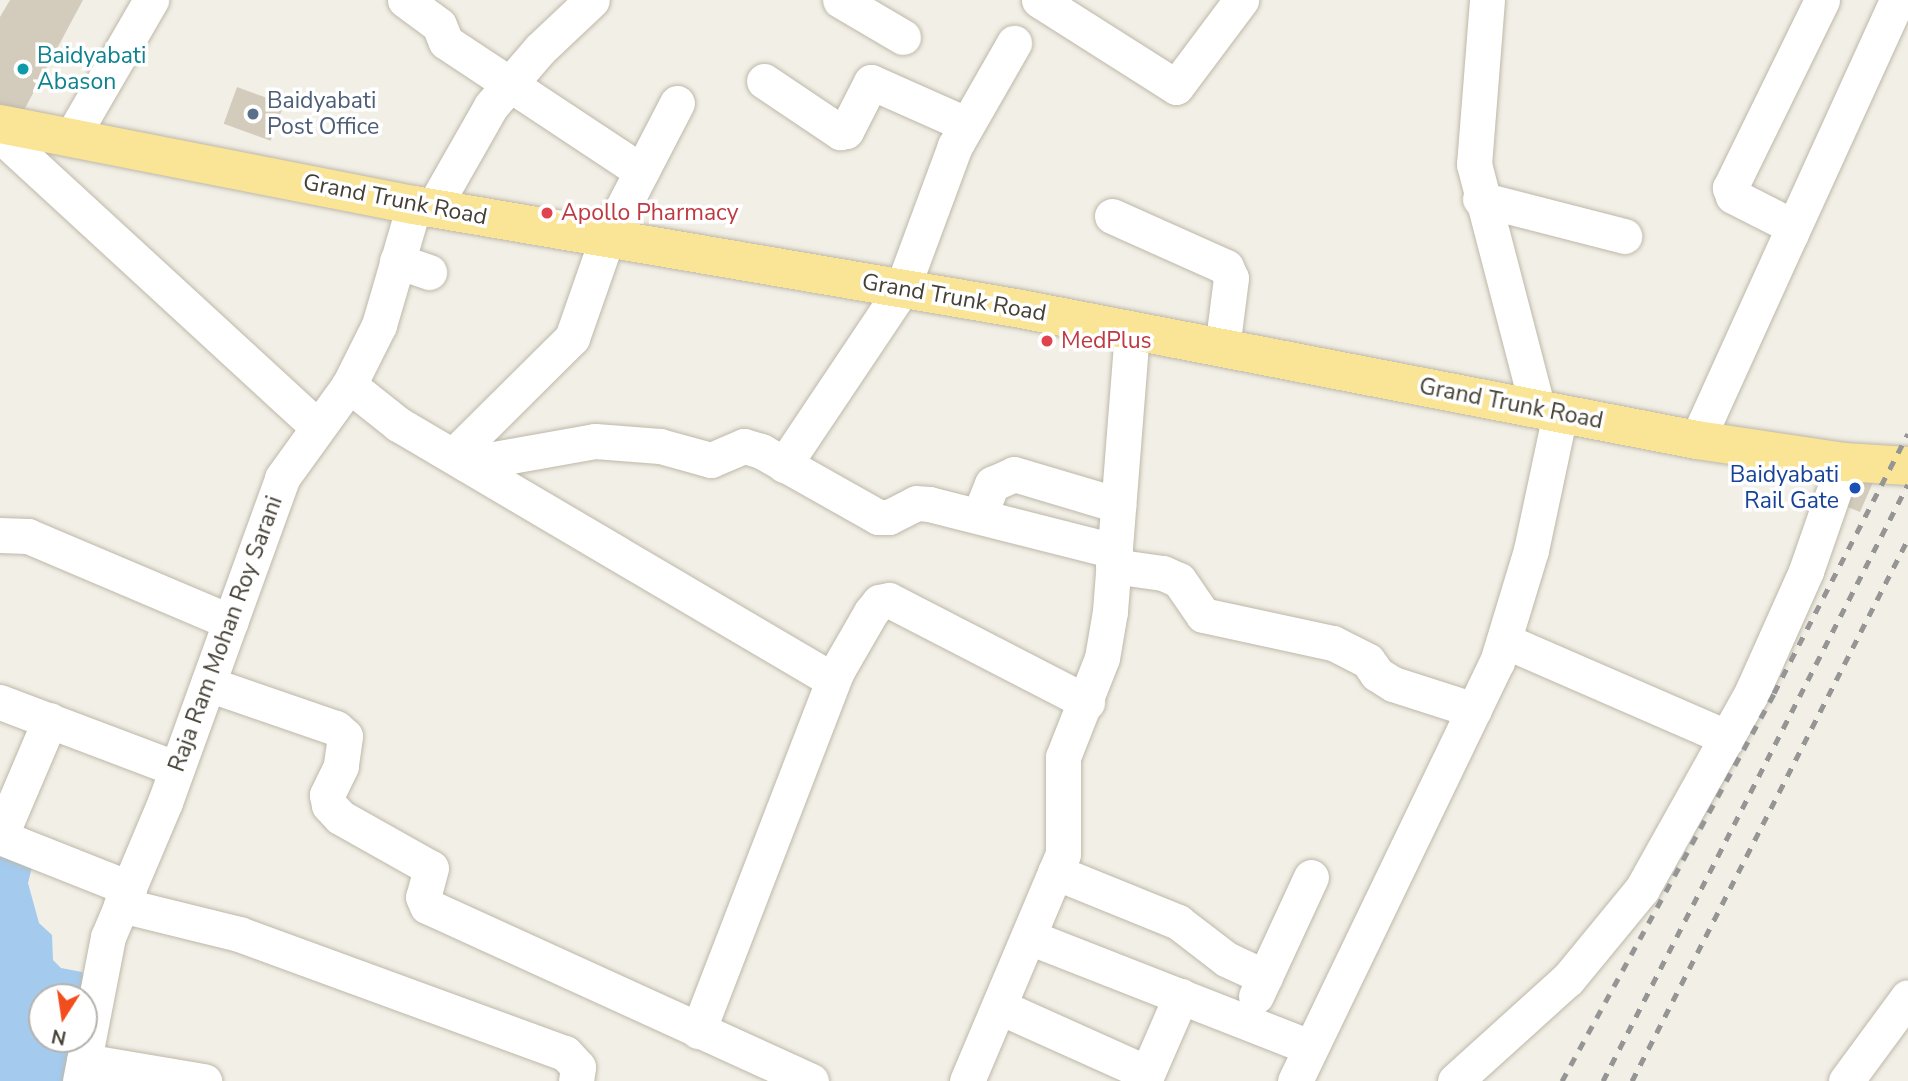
<!DOCTYPE html>
<style>
body{margin:0}
#map{position:relative;width:1908px;height:1081px;overflow:hidden;background:#f2efe6;font-family:"Nunito Sans",sans-serif}
div>[style]{position:absolute}
.water>*{inset:0;background:#a4caed}
.building>*{inset:0;background:#d3ccbc;transform-origin:0 0}
.roads{filter:drop-shadow(0 0 2px #bdb8a9) drop-shadow(0 0 2px #bdb8a9)}
.minor>*{height:35px;margin:-17.5px;padding:0 17.5px;transform-origin:17.5px;border-radius:17.5px;background:#fff}
.major>*{height:38px;margin:-19px;padding:0 19px;transform-origin:19px;border-radius:19px;background:#fae597}
.rail>*{height:5px;margin-top:-2.5px;transform-origin:0;background:repeating-linear-gradient(90deg,#959595 0 9px,transparent 0 18px)}
.dots>*{width:19px;height:19px;translate:-50% -50%;box-sizing:border-box;border:4px solid #fff;border-radius:50%}
span{translate:-50% -50%;white-space:nowrap;text-align:center;line-height:1.15;-webkit-text-stroke:7px #fff;paint-order:stroke}
.culture-label{font-size:23px;color:#0d838f}
.left{translate:0 -50%;text-align:left}
.service-label{font-size:23px;color:#4e5e75}
.street-label{font-size:23px;color:#454035}
.health-label{font-size:23px;color:#be3a42}
.transit-label{font-size:23px;color:#164399}
.right{translate:-100% -50%;text-align:right}
.north{position:absolute;left:28px;top:983px;width:70px;height:70px;box-sizing:border-box;background:#fff;border:2px solid #b5b3ae;border-radius:50%;rotate:192deg;font-size:19px;font-weight:700;line-height:28px;text-align:center;color:#454035}
.north::after{content:'';display:block;margin:auto;width:24px;height:32px;background:#f24d1d;clip-path:polygon(50% 0,100% 100%,50% 72%,0 100%)}
</style>
<div id="map">
<div class="water">
<div style="clip-path:polygon(0 845px,34px 859px,28px 883px,39px 923px,52px 935px,53px 960px,61px 968px,82px 972px,88px 986px,84px 997px,42px 997px,42px 1039px,77px 1039px,68px 1081px,0 1081px)"></div>
</div>
<div class="building">
<div style="clip-path:polygon(10px 0,83px 0,16px 125px,0 120px,0 17px)"></div>
<div style="left:237px;top:87px;width:50px;height:39px;rotate:20deg"></div>
<div style="clip-path:polygon(1855px 469px,1878px 471px,1860px 512px,1835px 502px)"></div>
</div>
<div class="roads">
<div class="minor">
<div style="left:405px;top:0;width:42px;rotate:36.3deg"></div>
<div style="left:439px;top:25px;width:18px;rotate:68deg"></div>
<div style="left:446px;top:42px;width:234px;rotate:33.5deg"></div>
<div style="left:840px;top:0;width:73px;rotate:30.4deg"></div>
<div style="left:1039px;top:0;width:162px;rotate:32.4deg"></div>
<div style="left:1176px;top:87px;width:109px;rotate:-53.2deg"></div>
<div style="left:1487px;top:0;width:165px;rotate:94.5deg"></div>
<div style="left:1474px;top:164px;width:253px;rotate:75.4deg"></div>
<div style="left:764px;top:81px;width:92px;rotate:33.9deg"></div>
<div style="left:840px;top:132px;width:6px;rotate:-9deg"></div>
<div style="left:846px;top:131px;width:55px;rotate:-63deg"></div>
<div style="left:871px;top:82px;width:104px;rotate:23.9deg"></div>
<div style="left:0;top:135px;width:430px;rotate:42.6deg"></div>
<div style="left:71px;top:138px;width:160px;rotate:-59.9deg"></div>
<div style="left:1480px;top:199px;width:149px;rotate:14.4deg"></div>
<div style="left:433px;top:208px;width:117px;rotate:-60.4deg"></div>
<div style="left:491px;top:106px;width:75px;rotate:-49.3deg"></div>
<div style="left:540px;top:49px;width:71px;rotate:-43.3deg"></div>
<div style="left:1112px;top:216px;width:125px;rotate:24.1deg"></div>
<div style="left:1226px;top:267px;width:12px;rotate:66deg"></div>
<div style="left:1231px;top:278px;width:71px;rotate:97.3deg"></div>
<div style="left:1791px;top:233px;width:256px;rotate:-65.5deg"></div>
<div style="left:397px;top:261px;width:34px;rotate:19deg"></div>
<div style="left:349px;top:385px;width:63px;rotate:38.5deg"></div>
<div style="left:398px;top:424px;width:497px;rotate:30.5deg"></div>
<div style="left:826px;top:676px;width:12px;rotate:-24deg"></div>
<div style="left:837px;top:671px;width:68px;rotate:-60deg"></div>
<div style="left:871px;top:612px;width:13px;rotate:-51deg"></div>
<div style="left:879px;top:602px;width:10px;rotate:-11deg"></div>
<div style="left:889px;top:600px;width:223px;rotate:27.3deg"></div>
<div style="left:1697px;top:440px;width:227px;rotate:-65.6deg"></div>
<div style="left:1791px;top:233px;width:9px;rotate:-108deg"></div>
<div style="left:1788px;top:224px;width:62px;rotate:-153deg"></div>
<div style="left:1733px;top:196px;width:9px;rotate:-111deg"></div>
<div style="left:1730px;top:188px;width:209px;rotate:-63.9deg"></div>
<div style="left:453px;top:456px;width:168px;rotate:-44.8deg"></div>
<div style="left:572px;top:338px;width:106px;rotate:-70.7deg"></div>
<div style="left:607px;top:238px;width:152px;rotate:-62.6deg"></div>
<div style="left:466px;top:464px;width:131px;rotate:-10.1deg"></div>
<div style="left:595px;top:441px;width:65px;rotate:4.4deg"></div>
<div style="left:660px;top:446px;width:53px;rotate:15.4deg"></div>
<div style="left:711px;top:460px;width:36px;rotate:-23deg"></div>
<div style="left:744px;top:446px;width:18px;rotate:16deg"></div>
<div style="left:761px;top:451px;width:134px;rotate:29.4deg"></div>
<div style="left:878px;top:517px;width:11px"></div>
<div style="left:889px;top:517px;width:30px;rotate:-27deg"></div>
<div style="left:916px;top:503px;width:13px;rotate:4deg"></div>
<div style="left:929px;top:504px;width:192px;rotate:14.2deg"></div>
<div style="left:784px;top:465px;width:212px;rotate:-56.2deg"></div>
<div style="left:902px;top:289px;width:153px;rotate:-69.7deg"></div>
<div style="left:955px;top:146px;width:119px;rotate:-60.2deg"></div>
<div style="left:979px;top:516px;width:35px;rotate:-68deg"></div>
<div style="left:992px;top:484px;width:24px;rotate:-24deg"></div>
<div style="left:1014px;top:474px;width:109px;rotate:16.6deg"></div>
<div style="left:0;top:535px;width:28px;rotate:2deg"></div>
<div style="left:28px;top:536px;width:220px;rotate:23deg"></div>
<div style="left:1113px;top:566px;width:50px;rotate:8deg"></div>
<div style="left:1163px;top:573px;width:17px;rotate:24deg"></div>
<div style="left:1179px;top:580px;width:42px;rotate:55.6deg"></div>
<div style="left:1203px;top:615px;width:133px;rotate:12.2deg"></div>
<div style="left:1333px;top:643px;width:39px;rotate:27deg"></div>
<div style="left:1368px;top:661px;width:16px;rotate:55deg"></div>
<div style="left:1377px;top:674px;width:19px;rotate:32deg"></div>
<div style="left:1393px;top:684px;width:85px;rotate:17.8deg"></div>
<div style="left:1505px;top:641px;width:243px;rotate:23.5deg"></div>
<div style="left:208px;top:684px;width:135px;rotate:19deg"></div>
<div style="left:336px;top:728px;width:12px;rotate:42deg"></div>
<div style="left:345px;top:736px;width:30px;rotate:98deg"></div>
<div style="left:341px;top:766px;width:32px;rotate:116deg"></div>
<div style="left:327px;top:795px;width:10px;rotate:79deg"></div>
<div style="left:329px;top:805px;width:16px;rotate:47deg"></div>
<div style="left:340px;top:817px;width:104px;rotate:29.3deg"></div>
<div style="left:431px;top:868px;width:30px;rotate:105deg"></div>
<div style="left:423px;top:897px;width:10px;rotate:66deg"></div>
<div style="left:427px;top:906px;width:422px;rotate:24.5deg"></div>
<div style="left:0;top:702px;width:189px;rotate:20.7deg"></div>
<div style="left:0;top:837px;width:139px;rotate:21.6deg"></div>
<div style="left:0;top:837px;width:127px;rotate:-66.9deg"></div>
<div style="left:1055px;top:872px;width:133px;rotate:22.1deg"></div>
<div style="left:1178px;top:922px;width:61px;rotate:37.6deg"></div>
<div style="left:1226px;top:959px;width:43px;rotate:24.8deg"></div>
<div style="left:121px;top:905px;width:122px;rotate:13.8deg"></div>
<div style="left:239px;top:934px;width:347px;rotate:20.1deg"></div>
<div style="left:565px;top:1053px;width:19px;rotate:47deg"></div>
<div style="left:578px;top:1067px;width:14px;rotate:98deg"></div>
<div style="left:1029px;top:937px;width:302px;rotate:21.4deg"></div>
<div style="left:1256px;top:996px;width:131px;rotate:-65.2deg"></div>
<div style="left:1000px;top:1007px;width:161px;rotate:24.2deg"></div>
<div style="left:698px;top:1031px;width:386px;rotate:-68.9deg"></div>
<div style="left:84px;top:1061px;width:122px;rotate:9.5deg"></div>
<div style="left:80px;top:1081px;width:147px;rotate:-79deg"></div>
<div style="left:108px;top:937px;width:147px;rotate:-67.1deg"></div>
<div style="left:165px;top:802px;width:344px;rotate:-70.1deg"></div>
<div style="left:282px;top:478px;width:115px;rotate:-54.2deg"></div>
<div style="left:349px;top:385px;width:67px;rotate:-63.4deg"></div>
<div style="left:379px;top:325px;width:125px;rotate:-73.7deg"></div>
<div style="left:967px;top:1081px;width:246px;rotate:-67.1deg"></div>
<div style="left:1063px;top:854px;width:97px;rotate:-90deg"></div>
<div style="left:1063px;top:757px;width:106px;rotate:-68.5deg"></div>
<div style="left:1102px;top:658px;width:48px;rotate:-80.3deg"></div>
<div style="left:1110px;top:611px;width:281px;rotate:-85.5deg"></div>
<div style="left:1144px;top:1081px;width:93px;rotate:-66.5deg"></div>
<div style="left:1295px;top:1081px;width:465px;rotate:-64.3deg"></div>
<div style="left:1497px;top:662px;width:117px;rotate:-73.1deg"></div>
<div style="left:1531px;top:550px;width:140px;rotate:-78deg"></div>
<div style="left:1455px;top:1081px;width:152px;rotate:-42.1deg"></div>
<div style="left:1568px;top:979px;width:117px;rotate:-50.6deg"></div>
<div style="left:1642px;top:889px;width:226px;rotate:-60.8deg"></div>
<div style="left:1752px;top:692px;width:133px;rotate:-65.9deg"></div>
<div style="left:1806px;top:571px;width:115px;rotate:-70.8deg"></div>
<div style="left:1846px;top:1081px;width:104px;rotate:-53.6deg"></div>
</div>
<div class="major">
<div style="left:0;top:124px;width:422px;rotate:11.1deg"></div>
<div style="left:414px;top:205px;width:616px;rotate:9.72deg"></div>
<div style="left:1021px;top:309px;width:689px;rotate:10.97deg"></div>
<div style="left:1697px;top:440px;width:149px;rotate:8.5deg"></div>
<div style="left:1844px;top:462px;width:64px;rotate:3.6deg"></div>
</div>
</div>
<div class="rail">
<div style="left:1562px;top:1081px;width:442px;rotate:-61.3deg"></div>
<div style="left:1774px;top:693px;width:292px;rotate:-62.7deg"></div>
<div style="left:1603px;top:1081px;width:670px;rotate:-62.94deg"></div>
<div style="left:1632px;top:1081px;width:608px;rotate:-63.01deg"></div>
</div>
<div class="dots">
<div style="left:23px;top:69px;background:#0f9aa8"></div>
<div style="left:253px;top:114px;background:#5c6f8a"></div>
<div style="left:547px;top:213px;background:#e0444e"></div>
<div style="left:1047px;top:341px;background:#e0444e"></div>
<div style="left:1855px;top:488px;background:#1a4fb4"></div>
</div>
<div class="culture-label">
<span class="left" style="left:37px;top:69px">Baidyabati<br>Abason</span>
</div>
<div class="service-label">
<span class="left" style="left:267px;top:114px">Baidyabati<br>Post Office</span>
</div>
<div class="street-label">
<span style="left:395px;top:200px;rotate:11deg">Grand Trunk Road</span>
<span style="left:954px;top:298px;rotate:10deg">Grand Trunk Road</span>
<span style="left:1511px;top:404px;rotate:11deg">Grand Trunk Road</span>
<span style="left:226px;top:634px;rotate:-70deg">Raja Ram Mohan Roy Sarani</span>
</div>
<div class="health-label">
<span class="left" style="left:561px;top:213px">Apollo Pharmacy</span>
<span class="left" style="left:1061px;top:341px">MedPlus</span>
</div>
<div class="transit-label">
<span class="right" style="left:1839px;top:488px">Baidyabati<br>Rail Gate</span>
</div>
<div class="north">N</div>
</div>
